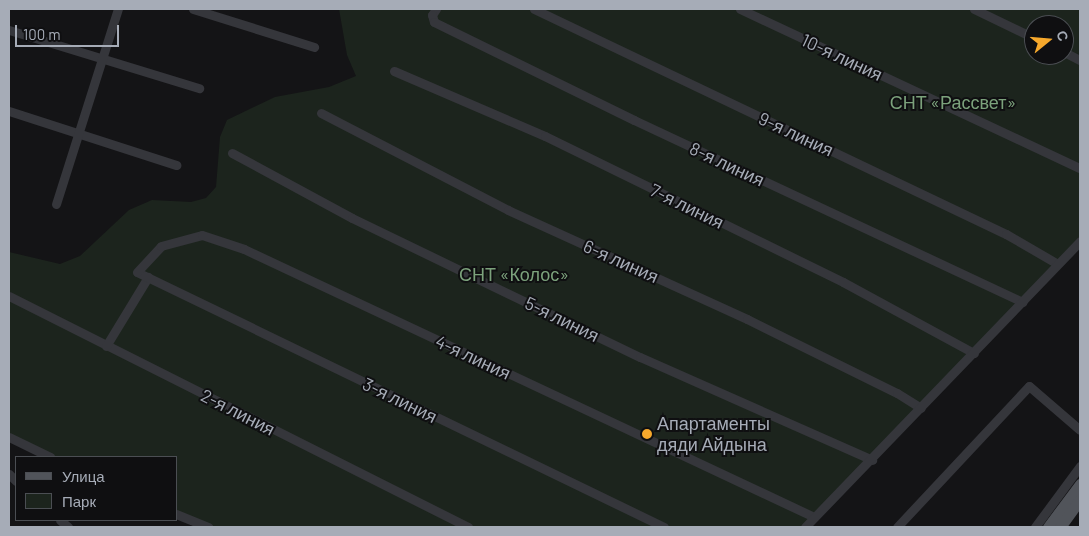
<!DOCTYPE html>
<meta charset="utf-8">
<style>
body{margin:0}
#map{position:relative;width:1089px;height:536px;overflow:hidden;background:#141416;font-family:Barlow,sans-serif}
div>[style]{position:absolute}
.green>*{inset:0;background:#1c241d}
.minor>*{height:9px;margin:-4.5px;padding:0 4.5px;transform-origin:4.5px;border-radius:4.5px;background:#35363b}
.major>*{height:11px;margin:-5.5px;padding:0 5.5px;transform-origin:5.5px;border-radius:5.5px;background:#51545a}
.dots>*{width:14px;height:14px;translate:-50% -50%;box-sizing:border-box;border:2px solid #0f0f11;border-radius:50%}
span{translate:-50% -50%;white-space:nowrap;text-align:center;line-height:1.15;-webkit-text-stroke:4px #0f0f11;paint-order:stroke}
.street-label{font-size:18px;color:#a6acb7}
.park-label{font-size:18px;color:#7ca27c}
.poi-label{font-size:18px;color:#a6acb7}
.left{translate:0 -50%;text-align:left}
.frame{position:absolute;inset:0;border:10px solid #a6acb7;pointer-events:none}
.legend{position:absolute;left:15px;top:456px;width:162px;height:65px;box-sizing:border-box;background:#0f0f11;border:1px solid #4b4e53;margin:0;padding:6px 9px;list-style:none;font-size:15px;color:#a6acb7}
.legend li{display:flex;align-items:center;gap:10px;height:25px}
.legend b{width:25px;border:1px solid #4b4e53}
.north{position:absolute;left:1024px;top:15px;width:50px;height:50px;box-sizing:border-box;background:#0f0f11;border:1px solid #4b4e53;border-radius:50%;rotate:73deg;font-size:14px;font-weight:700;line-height:20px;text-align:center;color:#a6acb7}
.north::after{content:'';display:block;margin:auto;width:18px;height:22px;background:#f6a82c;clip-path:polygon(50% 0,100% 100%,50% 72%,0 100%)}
.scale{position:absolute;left:15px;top:25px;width:104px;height:22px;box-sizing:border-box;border:2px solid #a6acb7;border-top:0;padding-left:6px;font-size:15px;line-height:18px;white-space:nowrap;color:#a6acb7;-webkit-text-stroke:4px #0f0f11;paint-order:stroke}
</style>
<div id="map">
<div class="green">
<div style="clip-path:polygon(evenodd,339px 9px,1080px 9px,1080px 236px,965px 360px,801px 527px,206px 527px,176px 514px,176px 457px,45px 457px,9px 441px,9px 252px,60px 264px,80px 256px,129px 210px,152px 200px,191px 202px,206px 198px,216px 187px,220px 137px,227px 120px,275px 97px,329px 87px,356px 76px,347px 55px,339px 9px,1034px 25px,1064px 25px,1064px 55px,1034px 55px,1034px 25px)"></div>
</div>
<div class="minor">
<div style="left:193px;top:9px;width:127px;rotate:17.4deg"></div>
<div style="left:436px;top:9px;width:7px;rotate:124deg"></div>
<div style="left:432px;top:15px;width:7px;rotate:74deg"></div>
<div style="left:434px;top:22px;width:223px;rotate:26.1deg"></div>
<div style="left:634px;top:120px;width:429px;rotate:25.1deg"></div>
<div style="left:534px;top:9px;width:523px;rotate:25.49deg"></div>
<div style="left:1006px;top:234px;width:58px;rotate:30.1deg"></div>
<div style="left:740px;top:9px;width:375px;rotate:25.1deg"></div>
<div style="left:974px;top:9px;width:67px;rotate:25.8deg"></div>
<div style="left:9px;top:30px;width:199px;rotate:17deg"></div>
<div style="left:1064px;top:52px;width:18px;rotate:27deg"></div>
<div style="left:394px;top:71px;width:164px;rotate:23.3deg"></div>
<div style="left:545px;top:136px;width:332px;rotate:26.1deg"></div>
<div style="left:843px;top:282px;width:149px;rotate:28.5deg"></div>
<div style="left:9px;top:111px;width:176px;rotate:17.9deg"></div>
<div style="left:321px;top:113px;width:211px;rotate:27.4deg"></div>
<div style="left:508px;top:210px;width:263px;rotate:24.5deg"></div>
<div style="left:747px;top:319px;width:167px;rotate:26.3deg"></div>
<div style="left:897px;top:393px;width:28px;rotate:32deg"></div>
<div style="left:232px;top:153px;width:136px;rotate:28.4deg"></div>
<div style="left:352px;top:218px;width:320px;rotate:25.8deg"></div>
<div style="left:640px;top:357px;width:254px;rotate:23.9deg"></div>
<div style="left:56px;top:204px;width:205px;rotate:-72.4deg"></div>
<div style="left:9px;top:296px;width:514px;rotate:26.71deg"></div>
<div style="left:106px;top:346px;width:81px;rotate:-58.7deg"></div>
<div style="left:9px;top:437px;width:46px;rotate:26deg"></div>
<div style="left:9px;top:474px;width:10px;rotate:45deg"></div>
<div style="left:176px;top:514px;width:35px;rotate:22deg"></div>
<div style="left:60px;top:520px;width:11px;rotate:41deg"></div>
<div style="left:664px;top:527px;width:585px;rotate:-154.18deg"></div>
<div style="left:137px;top:272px;width:35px;rotate:-47deg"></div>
<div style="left:161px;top:246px;width:42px;rotate:-15deg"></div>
<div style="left:202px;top:235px;width:44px;rotate:18.4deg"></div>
<div style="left:244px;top:249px;width:630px;rotate:25.18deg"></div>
<div style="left:805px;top:527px;width:397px;rotate:-46.1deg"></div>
<div style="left:897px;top:527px;width:193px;rotate:-46.9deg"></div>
<div style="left:1029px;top:386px;width:67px;rotate:40.8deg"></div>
<div style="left:1035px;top:527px;width:76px;rotate:-53.6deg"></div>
</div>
<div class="major">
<div style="left:1048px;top:527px;width:54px;rotate:-53.3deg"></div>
<div style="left:1060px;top:527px;width:34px;rotate:-54deg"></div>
</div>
<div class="dots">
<div style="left:647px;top:434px;background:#f6a82c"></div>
</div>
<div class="street-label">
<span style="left:842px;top:57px;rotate:25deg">10-я линия</span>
<span style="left:796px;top:134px;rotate:25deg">9-я линия</span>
<span style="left:727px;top:164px;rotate:25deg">8-я линия</span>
<span style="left:687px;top:206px;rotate:26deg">7-я линия</span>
<span style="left:621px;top:261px;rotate:24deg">6-я линия</span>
<span style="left:562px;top:319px;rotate:26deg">5-я линия</span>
<span style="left:473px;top:357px;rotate:25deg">4-я линия</span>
<span style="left:400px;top:400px;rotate:26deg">3-я линия</span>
<span style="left:238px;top:412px;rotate:27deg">2-я линия</span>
</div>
<div class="park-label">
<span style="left:953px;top:102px">СНТ «Рассвет»</span>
<span style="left:514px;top:274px">СНТ «Колос»</span>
</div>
<div class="poi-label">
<span class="left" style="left:657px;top:434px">Апартаменты<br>дяди Айдына</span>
</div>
<div class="frame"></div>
<ul class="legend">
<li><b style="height:6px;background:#51545a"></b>Улица</li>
<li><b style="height:14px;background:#1c241d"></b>Парк</li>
</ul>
<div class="north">С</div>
<div class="scale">100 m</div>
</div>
